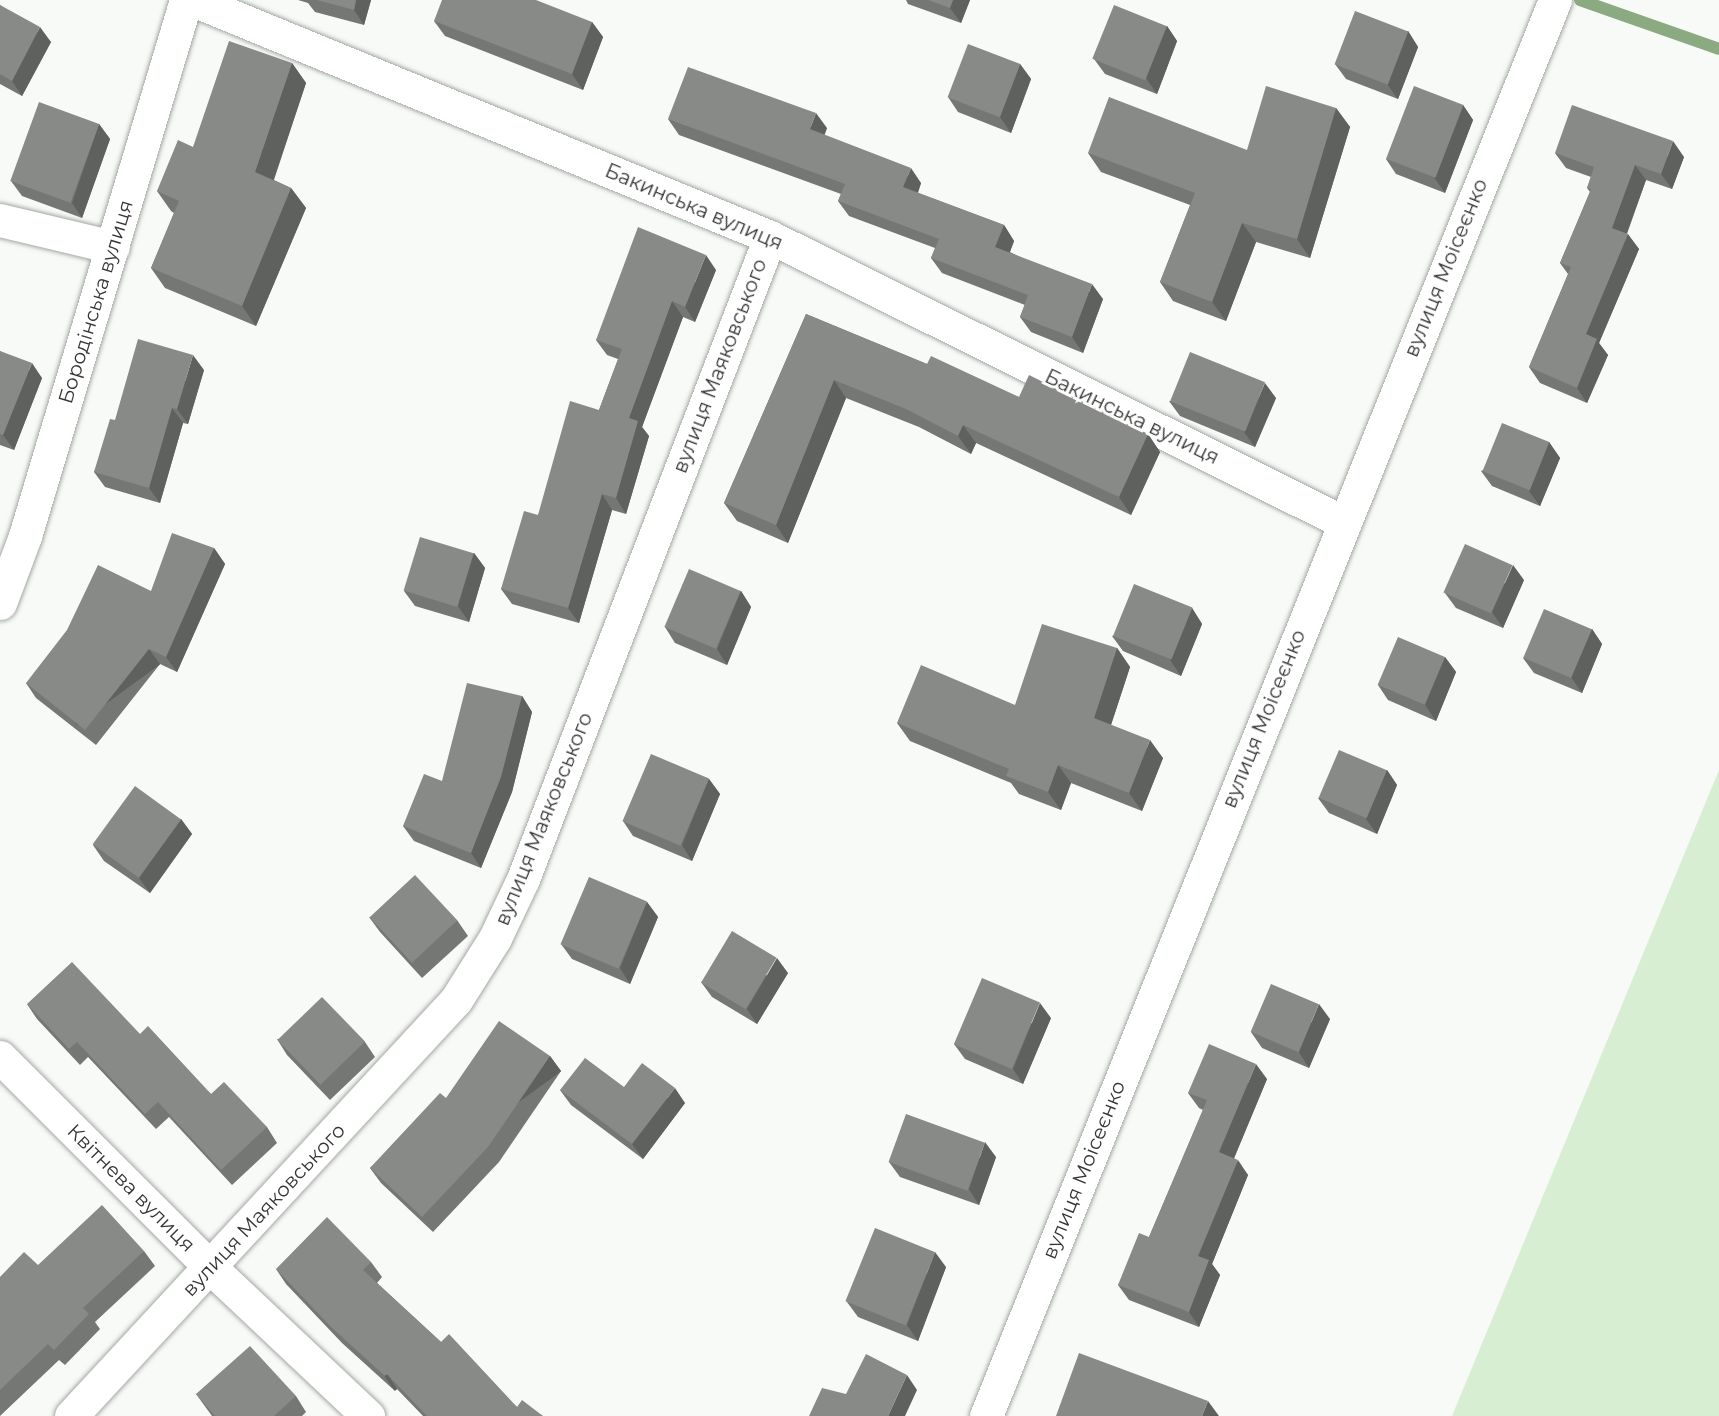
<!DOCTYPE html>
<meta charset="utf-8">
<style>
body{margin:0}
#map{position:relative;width:1719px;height:1416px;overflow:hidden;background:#f7faf6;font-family:Montserrat,sans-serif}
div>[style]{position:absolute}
.green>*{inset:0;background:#d8eed3}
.stream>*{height:12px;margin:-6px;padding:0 6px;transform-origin:6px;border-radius:6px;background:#8baa82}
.roads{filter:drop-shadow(0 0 2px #a4a8a3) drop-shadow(0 0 2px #a4a8a3)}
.minor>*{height:33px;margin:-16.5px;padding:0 16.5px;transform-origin:16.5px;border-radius:16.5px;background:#fff}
.tertiary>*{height:33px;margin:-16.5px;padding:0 16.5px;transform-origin:16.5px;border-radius:16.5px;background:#fff}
.wall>*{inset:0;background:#747773}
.shaded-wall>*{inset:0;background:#5e615e;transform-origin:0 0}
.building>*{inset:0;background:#878a86;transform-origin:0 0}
span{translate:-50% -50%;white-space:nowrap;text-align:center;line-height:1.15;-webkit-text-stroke:6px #fff;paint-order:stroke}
.street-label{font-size:20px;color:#353634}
</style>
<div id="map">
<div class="green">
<div style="clip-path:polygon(1719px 770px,1719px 1416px,1452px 1416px)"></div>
</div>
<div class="stream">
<div style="left:1580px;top:0;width:147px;rotate:19.4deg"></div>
</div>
<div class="roads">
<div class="minor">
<div style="left:193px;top:0;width:624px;rotate:22.33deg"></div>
<div style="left:770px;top:237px;width:640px;rotate:26.44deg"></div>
<div style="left:0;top:220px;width:116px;rotate:13.4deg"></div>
<div style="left:0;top:603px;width:72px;rotate:-69.5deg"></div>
<div style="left:25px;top:536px;width:560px;rotate:-73.28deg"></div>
<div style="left:0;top:1057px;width:298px;rotate:45deg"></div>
<div style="left:211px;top:1268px;width:216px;rotate:43.3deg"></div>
<div style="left:71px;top:1416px;width:567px;rotate:-47.22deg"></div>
<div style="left:456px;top:1000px;width:73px;rotate:-57.8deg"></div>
<div style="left:495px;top:938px;width:65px;rotate:-64.6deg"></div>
<div style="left:523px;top:879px;width:688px;rotate:-68.96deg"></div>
</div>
<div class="tertiary">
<div style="left:986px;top:1416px;width:1526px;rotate:-68.11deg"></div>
</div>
</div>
<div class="wall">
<div style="clip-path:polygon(298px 0,371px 0,364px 25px,315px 12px,308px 3px)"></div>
<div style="clip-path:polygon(906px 0,970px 0,961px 23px,908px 4px)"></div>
<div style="clip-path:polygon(0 5px,51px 42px,22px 96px,0 84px)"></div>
<div style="clip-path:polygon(434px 21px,592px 22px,603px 37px,583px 90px,445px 36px)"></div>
<div style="clip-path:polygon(1167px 26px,1177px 41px,1157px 94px,1105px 74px,1094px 59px)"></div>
<div style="clip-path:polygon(1408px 31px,1418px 47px,1398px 99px,1346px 79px,1335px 64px)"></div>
<div style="clip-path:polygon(292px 63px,306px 83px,274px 180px,291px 188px,306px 208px,256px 326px,165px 288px,151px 268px,174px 213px,171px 211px,157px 191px,193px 147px)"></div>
<div style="clip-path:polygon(1020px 64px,1031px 79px,1011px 133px,958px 112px,948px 97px)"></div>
<div style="clip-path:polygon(1463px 105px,1473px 120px,1445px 193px,1396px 174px,1386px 159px)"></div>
<div style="clip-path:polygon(1336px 108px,1350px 127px,1310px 258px,1256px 242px,1226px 321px,1173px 301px,1160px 282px,1190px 205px,1101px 172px,1088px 153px,1247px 150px)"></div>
<div style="clip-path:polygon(668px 119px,827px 128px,824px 135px,921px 183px,918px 193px,1004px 225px,1014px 241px,1010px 252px,1103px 299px,1083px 353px,1031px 332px,1020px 317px,1025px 305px,942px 273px,931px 258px,935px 248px,849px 216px,838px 201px,841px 194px,679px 135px)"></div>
<div style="clip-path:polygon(99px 124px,110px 139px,82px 218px,22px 196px,11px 181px)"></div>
<div style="clip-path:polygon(1555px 153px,1684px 157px,1672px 189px,1646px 180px,1627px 234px,1639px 249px,1599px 343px,1608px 355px,1587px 403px,1540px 383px,1529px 367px,1568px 274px,1560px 263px,1590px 192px,1587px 188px,1591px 177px,1566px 168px)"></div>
<div style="clip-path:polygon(716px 270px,695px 322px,683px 317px,642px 427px,649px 436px,626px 514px,612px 510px,579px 623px,512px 604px,501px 589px,538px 515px,599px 410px,618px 359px,607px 355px,596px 340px)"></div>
<div style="clip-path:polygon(806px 314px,927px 364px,1019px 397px,1148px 434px,1160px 452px,1131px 515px,976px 443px,971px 454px,919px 427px,846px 398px,788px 543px,737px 521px,724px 503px)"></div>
<div style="clip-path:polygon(0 351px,42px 378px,14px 450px,0 445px)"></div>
<div style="clip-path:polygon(204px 370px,188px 424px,183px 423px,160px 503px,105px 487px,94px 472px,115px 420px)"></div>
<div style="clip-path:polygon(1276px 398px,1255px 447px,1180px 416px,1169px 401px)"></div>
<div style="clip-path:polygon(1549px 442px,1560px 458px,1540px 506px,1492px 486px,1481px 471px)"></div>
<div style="clip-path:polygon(214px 548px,225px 564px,177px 672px,160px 664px,96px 745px,36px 698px,26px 683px,151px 591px)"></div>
<div style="clip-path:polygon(474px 553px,485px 568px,469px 622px,415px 606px,404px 591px)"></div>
<div style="clip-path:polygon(1524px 580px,1503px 628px,1456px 608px,1445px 593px)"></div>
<div style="clip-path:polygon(741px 591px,751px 607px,727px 665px,675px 643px,665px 627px)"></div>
<div style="clip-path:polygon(1192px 608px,1202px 624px,1181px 676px,1123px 651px,1112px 636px)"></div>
<div style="clip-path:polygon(1592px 629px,1602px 644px,1582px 693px,1534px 673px,1523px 658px)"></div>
<div style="clip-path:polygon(1117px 648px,1130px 667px,1111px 725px,1163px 758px,1142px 811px,1071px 783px,1061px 810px,1019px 794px,1011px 783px,910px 741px,897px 723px,1015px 705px)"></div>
<div style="clip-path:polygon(1445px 657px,1456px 672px,1436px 721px,1388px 700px,1378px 685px)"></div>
<div style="clip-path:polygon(522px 696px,532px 712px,512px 792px,481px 868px,414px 841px,403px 826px,442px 781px)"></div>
<div style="clip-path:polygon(1387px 770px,1397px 785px,1377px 834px,1329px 813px,1318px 798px)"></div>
<div style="clip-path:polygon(709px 779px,720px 794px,692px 861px,633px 836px,623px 821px)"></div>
<div style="clip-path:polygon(181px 819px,192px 834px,150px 893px,104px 861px,93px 845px)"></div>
<div style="clip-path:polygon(647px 902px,658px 917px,630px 984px,572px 959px,561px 944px)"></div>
<div style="clip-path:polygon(369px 917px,457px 920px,468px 936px,422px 978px,380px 932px)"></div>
<div style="clip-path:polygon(788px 973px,757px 1024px,712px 997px,701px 982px)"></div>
<div style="clip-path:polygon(27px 1004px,140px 1034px,211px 1094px,267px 1127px,277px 1143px,232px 1185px,169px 1117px,156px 1129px,88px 1057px,80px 1065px,37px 1019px)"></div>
<div style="clip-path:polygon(1051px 1018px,1023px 1084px,965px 1059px,954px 1044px)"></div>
<div style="clip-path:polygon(1330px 1019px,1309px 1068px,1262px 1048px,1251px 1032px)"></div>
<div style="clip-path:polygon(277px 1039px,365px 1042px,375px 1057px,330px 1100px,287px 1055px)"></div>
<div style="clip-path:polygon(550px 1056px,561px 1071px,499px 1162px,433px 1232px,381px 1183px,370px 1168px,446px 1098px)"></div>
<div style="clip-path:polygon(1267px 1079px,1234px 1158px,1248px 1175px,1212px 1264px,1220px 1275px,1199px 1327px,1129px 1300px,1118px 1285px,1149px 1237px,1203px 1110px,1199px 1108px,1188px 1093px)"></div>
<div style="clip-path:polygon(624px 1087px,685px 1103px,643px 1159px,571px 1105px,560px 1090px)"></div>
<div style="clip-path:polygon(996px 1157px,979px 1205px,900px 1177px,889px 1162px)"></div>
<div style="clip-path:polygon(144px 1251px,155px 1266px,95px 1322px,100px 1329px,65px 1365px,59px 1360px,0 1416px,0 1277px,38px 1265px)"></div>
<div style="clip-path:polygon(371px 1262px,382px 1277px,377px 1283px,441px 1342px,517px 1407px,543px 1416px,423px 1416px,397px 1389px,395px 1391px,342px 1343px,286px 1284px,276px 1269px)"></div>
<div style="clip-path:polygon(946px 1267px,918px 1341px,858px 1317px,847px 1302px)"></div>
<div style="clip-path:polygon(196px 1394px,296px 1396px,306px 1412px,302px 1416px,212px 1416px)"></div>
</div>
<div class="shaded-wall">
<div style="clip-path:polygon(356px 0,371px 0,364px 25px,354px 10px)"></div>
<div style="clip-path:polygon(953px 0,970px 0,961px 23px,950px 8px)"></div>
<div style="clip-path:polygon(592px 22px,603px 37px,583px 90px,572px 74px)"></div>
<div style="clip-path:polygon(1167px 26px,1177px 41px,1157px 94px,1146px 78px)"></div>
<div style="clip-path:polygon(40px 27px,51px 42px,22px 96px,12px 81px)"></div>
<div style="clip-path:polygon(1408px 31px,1418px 47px,1398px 99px,1387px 84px)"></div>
<div style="clip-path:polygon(292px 63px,306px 83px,269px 193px,255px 172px)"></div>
<div style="clip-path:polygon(1020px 64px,1031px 79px,1011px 133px,1000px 117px)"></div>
<div style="clip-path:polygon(1463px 105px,1473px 120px,1445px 193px,1434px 177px)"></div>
<div style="clip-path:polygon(1336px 108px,1350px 127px,1310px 258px,1297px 239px)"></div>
<div style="clip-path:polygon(816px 113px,827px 128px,821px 145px,810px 129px)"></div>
<div style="clip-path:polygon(99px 124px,110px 139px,82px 218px,72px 203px)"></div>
<div style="clip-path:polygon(1673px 141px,1684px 157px,1672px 189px,1661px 174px)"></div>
<div style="clip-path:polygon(1635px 165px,1646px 180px,1623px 243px,1612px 228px)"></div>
<div style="clip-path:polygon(911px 168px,921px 183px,914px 203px,903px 187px)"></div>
<div style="clip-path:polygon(291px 188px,306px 208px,256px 326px,242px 306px)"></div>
<div style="clip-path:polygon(1242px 223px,1256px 242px,1226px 321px,1212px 302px)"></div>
<div style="clip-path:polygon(1004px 225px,1014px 241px,1006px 262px,995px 247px)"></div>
<div style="clip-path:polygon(1628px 234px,1639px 249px,1599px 343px,1608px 355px,1587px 403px,1577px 388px,1586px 334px)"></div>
<div style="clip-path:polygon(706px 255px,716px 270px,695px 322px,685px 307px)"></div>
<div style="clip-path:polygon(1092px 284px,1103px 299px,1083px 353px,1072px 337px)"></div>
<div style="clip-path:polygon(672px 301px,683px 317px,642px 427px,649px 436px,626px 514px,616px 498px,629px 418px)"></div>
<div style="clip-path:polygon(193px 355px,204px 370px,188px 424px,177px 409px)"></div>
<div style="clip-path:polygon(32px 363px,42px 378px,14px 450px,3px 435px)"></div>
<div style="clip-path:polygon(834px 380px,846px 398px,788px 543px,776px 525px)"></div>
<div style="clip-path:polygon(1265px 383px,1276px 398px,1255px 447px,1244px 432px)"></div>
<div style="clip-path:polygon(172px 408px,183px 423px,160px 503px,149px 488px)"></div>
<div style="clip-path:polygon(963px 425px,976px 443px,971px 454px,958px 436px)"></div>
<div style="clip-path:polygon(1148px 434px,1160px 452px,1131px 515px,1119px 497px)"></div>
<div style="clip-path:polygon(1549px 442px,1560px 458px,1540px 506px,1529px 491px)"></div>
<div style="clip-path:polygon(602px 494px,612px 510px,579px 623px,568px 608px)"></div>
<div style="clip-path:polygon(214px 548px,225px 564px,177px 672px,166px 657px)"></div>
<div style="clip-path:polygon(474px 553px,485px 568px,469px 622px,458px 606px)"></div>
<div style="clip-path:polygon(1513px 565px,1524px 580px,1503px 628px,1492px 612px)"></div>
<div style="clip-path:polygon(741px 591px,751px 607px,727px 665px,717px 649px)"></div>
<div style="clip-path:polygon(1192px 608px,1202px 624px,1181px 676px,1170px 660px)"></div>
<div style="clip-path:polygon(1592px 629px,1602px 644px,1582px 693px,1571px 677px)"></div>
<div style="clip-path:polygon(1117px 648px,1130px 667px,1107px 737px,1094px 718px)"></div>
<div style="left:149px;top:649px;width:19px;height:103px;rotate:54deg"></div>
<div style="clip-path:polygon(1445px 657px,1456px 672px,1436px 721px,1425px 705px)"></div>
<div style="clip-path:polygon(522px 696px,532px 712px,512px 792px,481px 868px,471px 853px)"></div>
<div style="clip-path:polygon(1150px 740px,1163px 758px,1142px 811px,1129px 793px)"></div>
<div style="clip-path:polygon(1058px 765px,1071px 783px,1061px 810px,1048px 792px)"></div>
<div style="clip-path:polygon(1387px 770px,1397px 785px,1377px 834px,1366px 819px)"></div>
<div style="clip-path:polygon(709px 779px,720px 794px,692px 861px,682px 845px)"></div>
<div style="clip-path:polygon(181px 819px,192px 834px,150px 893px,139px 878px)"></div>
<div style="clip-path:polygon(647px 902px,658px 917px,630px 984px,620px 968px)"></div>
<div style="clip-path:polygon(777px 958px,788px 973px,757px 1024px,747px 1009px)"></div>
<div style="clip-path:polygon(1040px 1003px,1051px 1018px,1023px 1084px,1013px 1069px)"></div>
<div style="clip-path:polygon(1319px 1004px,1330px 1019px,1309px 1068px,1299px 1052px)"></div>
<div style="left:550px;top:1056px;width:19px;height:110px;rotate:54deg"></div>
<div style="clip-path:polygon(1256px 1064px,1267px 1079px,1230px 1168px,1219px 1152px)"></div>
<div style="clip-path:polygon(675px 1088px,685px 1103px,643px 1159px,632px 1144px)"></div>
<div style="clip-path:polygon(985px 1142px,996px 1157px,979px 1205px,969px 1189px)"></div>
<div style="clip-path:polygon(1238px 1160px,1248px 1175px,1212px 1264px,1220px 1275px,1199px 1327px,1189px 1312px,1198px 1256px)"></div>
<div style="clip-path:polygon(935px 1252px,946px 1267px,918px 1341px,907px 1325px)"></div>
<div style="left:387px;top:1374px;width:18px;height:3px;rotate:56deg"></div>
<div style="clip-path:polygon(907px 1375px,917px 1390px,905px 1416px,888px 1416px)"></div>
<div style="clip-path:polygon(1208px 1401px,1219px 1416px,1202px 1416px)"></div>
</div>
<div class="building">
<div style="clip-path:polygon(317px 0,356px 0,354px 10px)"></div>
<div style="clip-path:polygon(442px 0,536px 0,592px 22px,572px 74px,434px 21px)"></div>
<div style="clip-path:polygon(928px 0,953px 0,950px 8px)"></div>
<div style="clip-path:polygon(0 5px,40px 27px,12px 81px,0 74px)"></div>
<div style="left:1114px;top:5px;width:57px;height:58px;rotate:22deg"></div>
<div style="left:1355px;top:11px;width:57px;height:57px;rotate:21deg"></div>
<div style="clip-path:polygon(229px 41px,292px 63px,255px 172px,291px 188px,242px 306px,151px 268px,179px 201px,157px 191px,178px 140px,193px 147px)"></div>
<div style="left:968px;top:44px;width:56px;height:57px;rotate:21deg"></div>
<div style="clip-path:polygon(688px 67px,816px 113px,810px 129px,911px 168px,903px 187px,1004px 225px,995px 247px,1092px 284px,1072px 337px,1020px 317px,1028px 295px,931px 258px,939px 239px,838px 201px,845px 184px,668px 119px)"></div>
<div style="clip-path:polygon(1266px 86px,1336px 108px,1297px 239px,1242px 223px,1212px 302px,1160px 282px,1195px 193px,1088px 153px,1109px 97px,1247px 150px)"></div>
<div style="left:1414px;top:86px;width:53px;height:78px;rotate:21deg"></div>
<div style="left:39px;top:102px;width:64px;height:84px;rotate:20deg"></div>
<div style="clip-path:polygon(1572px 105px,1673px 141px,1661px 174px,1635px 165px,1612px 228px,1628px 234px,1586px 334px,1597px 339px,1577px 388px,1529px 367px,1571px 267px,1560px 263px,1591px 189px,1587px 188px,1594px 167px,1555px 153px)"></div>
<div style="clip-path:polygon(638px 227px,706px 255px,685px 307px,672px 301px,629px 418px,638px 421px,616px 498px,602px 494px,568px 608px,501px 589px,524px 511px,538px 515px,570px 401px,599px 410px,622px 349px,596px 340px)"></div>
<div style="clip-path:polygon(806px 314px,927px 364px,931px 356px,1019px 397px,1029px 375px,1148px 434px,1119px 497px,963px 425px,958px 436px,906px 409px,834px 380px,776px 525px,724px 503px)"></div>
<div style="clip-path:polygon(138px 339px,193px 355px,177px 409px,172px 408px,149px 488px,94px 472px,110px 419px,115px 420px)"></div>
<div style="clip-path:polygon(0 351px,32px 363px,3px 435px,0 434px)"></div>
<div style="left:1190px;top:352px;width:81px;height:53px;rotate:22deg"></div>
<div style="left:1502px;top:423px;width:51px;height:52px;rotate:22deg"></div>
<div style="clip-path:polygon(172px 533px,214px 548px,166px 657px,149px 649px,85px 730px,26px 683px,67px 630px,98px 565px,151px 591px)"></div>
<div style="left:420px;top:537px;width:56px;height:56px;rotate:17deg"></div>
<div style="left:1465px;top:544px;width:52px;height:53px;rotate:24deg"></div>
<div style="left:689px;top:569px;width:56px;height:63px;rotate:23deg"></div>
<div style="left:1134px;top:584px;width:63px;height:56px;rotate:22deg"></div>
<div style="left:1544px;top:609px;width:52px;height:53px;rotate:23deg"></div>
<div style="clip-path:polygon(1042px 624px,1117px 648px,1094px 718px,1150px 740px,1129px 793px,1058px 765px,1048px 792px,1006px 776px,1009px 769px,897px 723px,921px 665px,1015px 705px)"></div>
<div style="left:1398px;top:637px;width:51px;height:52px;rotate:23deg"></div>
<div style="clip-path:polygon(467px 683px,522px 696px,501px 777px,471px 853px,403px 826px,424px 774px,442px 781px)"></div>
<div style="left:1339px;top:750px;width:52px;height:52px;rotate:23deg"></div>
<div style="left:651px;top:754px;width:63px;height:73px;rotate:23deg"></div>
<div style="left:135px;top:786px;width:57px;height:72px;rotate:36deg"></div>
<div style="left:415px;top:875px;width:62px;height:62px;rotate:47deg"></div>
<div style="left:589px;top:877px;width:63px;height:73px;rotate:23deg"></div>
<div style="left:732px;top:931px;width:52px;height:60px;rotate:31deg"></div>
<div style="clip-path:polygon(72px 962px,140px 1034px,148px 1026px,211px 1094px,224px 1082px,267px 1127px,221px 1170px,158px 1102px,145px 1114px,77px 1042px,69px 1049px,27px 1004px)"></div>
<div style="left:982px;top:978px;width:63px;height:72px;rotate:23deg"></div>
<div style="left:1271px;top:984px;width:52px;height:52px;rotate:23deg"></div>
<div style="left:322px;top:997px;width:62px;height:62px;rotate:46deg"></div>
<div style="clip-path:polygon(499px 1021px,550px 1056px,488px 1147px,422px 1217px,370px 1168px,440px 1093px,446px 1098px)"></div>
<div style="clip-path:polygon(1209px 1044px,1256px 1064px,1219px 1152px,1238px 1160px,1198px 1256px,1209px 1260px,1189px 1312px,1118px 1285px,1139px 1233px,1149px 1237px,1207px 1100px,1188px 1093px)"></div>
<div style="clip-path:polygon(585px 1058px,624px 1087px,642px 1063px,675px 1088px,632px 1144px,560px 1090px)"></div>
<div style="left:906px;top:1114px;width:84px;height:51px;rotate:20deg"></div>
<div style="clip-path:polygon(102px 1205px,144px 1251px,83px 1308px,89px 1314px,54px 1350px,48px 1344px,0 1390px,0 1277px,24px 1252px,38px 1265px)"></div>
<div style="clip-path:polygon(327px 1217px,371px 1262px,363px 1270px,441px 1342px,449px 1334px,517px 1407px,522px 1400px,543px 1416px,427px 1416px,387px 1374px,385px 1376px,331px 1327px,276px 1269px)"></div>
<div style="left:875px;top:1228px;width:65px;height:79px;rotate:22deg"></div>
<div style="clip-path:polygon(250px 1346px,296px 1396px,274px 1416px,215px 1416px,196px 1394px)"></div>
<div style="clip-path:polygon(1079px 1353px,1208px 1401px,1202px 1416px,1056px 1416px)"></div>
<div style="clip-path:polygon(866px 1354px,907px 1375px,888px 1416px,809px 1416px,822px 1388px,846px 1394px)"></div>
</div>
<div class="street-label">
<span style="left:694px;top:207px;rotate:23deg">Бакинська вулиця</span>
<span style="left:1446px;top:268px;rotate:-68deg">вулиця Моісеєнко</span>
<span style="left:96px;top:302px;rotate:-73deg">Бородінська вулиця</span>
<span style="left:720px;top:366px;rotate:-69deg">вулиця Маяковського</span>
<span style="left:1132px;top:417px;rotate:26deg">Бакинська вулиця</span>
<span style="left:1264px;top:719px;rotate:-68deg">вулиця Моісеєнко</span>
<span style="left:544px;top:819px;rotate:-68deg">вулиця Маяковського</span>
<span style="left:1084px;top:1170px;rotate:-68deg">вулиця Моісеєнко</span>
<span style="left:131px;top:1188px;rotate:45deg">Квітнева вулиця</span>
<span style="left:264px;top:1210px;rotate:-47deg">вулиця Маяковського</span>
</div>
</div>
